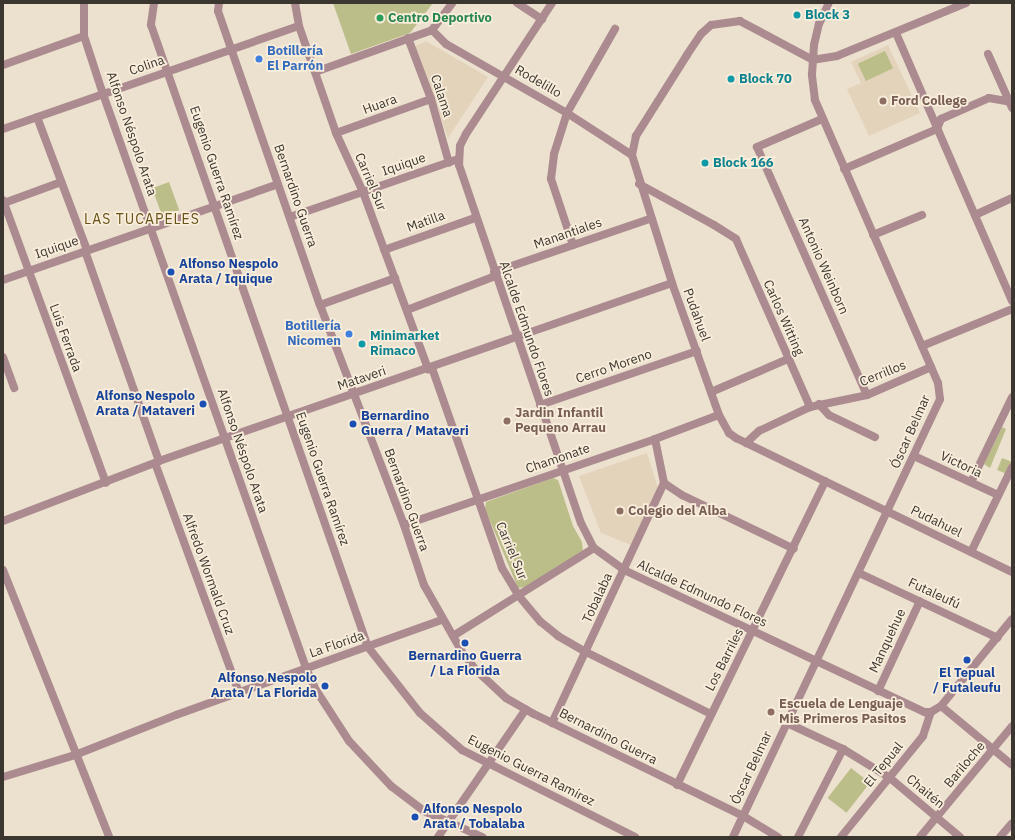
<!DOCTYPE html>
<meta charset="utf-8">
<style>
body{margin:0}
#map{position:relative;width:1015px;height:840px;overflow:hidden;background:#ece0ce;font-family:"IBM Plex Sans",sans-serif}
div>[style]{position:absolute}
.built>*{inset:0;background:#e3d3bb}
.green>*{inset:0;background:#bcbe89;transform-origin:0 0}
.minor>*{height:8px;margin:-4px;padding:0 4px;transform-origin:4px;border-radius:4px;background:#ac8b90}
.tertiary>*{height:8px;margin:-4px;padding:0 4px;transform-origin:4px;border-radius:4px;background:#ac8b90}
.dots>*{width:11px;height:11px;translate:-50% -50%;box-sizing:border-box;border:2px solid #f9eddb;border-radius:50%}
span{translate:-50% -50%;white-space:nowrap;text-align:center;line-height:1.15;-webkit-text-stroke:3.5px #f9eddb;paint-order:stroke}
.culture-label{font-size:13px;color:#0d838f;font-weight:700}
.left{translate:0 -50%;text-align:left}
.leisure-label{font-size:13px;color:#27864d;font-weight:700}
.shop-label{font-size:13px;color:#366cbe;font-weight:700}
.right{translate:-100% -50%;text-align:right}
.street-label{font-size:13px;color:#3b3730}
.education-label{font-size:13px;color:#785e54;font-weight:700}
.transit-label{font-size:13px;color:#164399;font-weight:700}
.neighbourhood-label{font-size:14px;color:#675217;letter-spacing:1px}
.frame{position:absolute;inset:0;border:4px solid #3b3730;pointer-events:none}
</style>
<div id="map">
<div class="built">
<div style="clip-path:polygon(426px 41px,488px 77px,448px 138px,415px 46px)"></div>
<div style="clip-path:polygon(888px 45px,920px 113px,869px 136px,847px 89px,861px 83px,851px 62px)"></div>
<div style="clip-path:polygon(647px 453px,658px 488px,631px 545px,601px 533px,579px 476px)"></div>
</div>
<div class="green">
<div style="clip-path:polygon(333px 3px,433px 3px,410px 33px,351px 54px)"></div>
<div style="left:885px;top:51px;width:19px;height:30px;rotate:65deg"></div>
<div style="left:169px;top:182px;width:30px;height:18px;rotate:70deg"></div>
<div style="clip-path:polygon(1002px 427px,1006px 429px,990px 468px,984px 464px)"></div>
<div style="left:1002px;top:458px;width:11px;height:13px;rotate:22deg"></div>
<div style="clip-path:polygon(553px 478px,558px 480px,573px 526px,582px 542px,583px 552px,525px 587px,518px 588px,485px 509px,486px 502px)"></div>
<div style="left:851px;top:768px;width:24px;height:38px;rotate:38deg"></div>
</div>
<div class="minor">
<div style="left:84px;top:3px;width:33px;rotate:90deg"></div>
<div style="left:84px;top:36px;width:61px;rotate:71.9deg"></div>
<div style="left:103px;top:94px;width:609px;rotate:70.52deg"></div>
<div style="left:306px;top:668px;width:24px;rotate:66deg"></div>
<div style="left:316px;top:690px;width:61px;rotate:57.1deg"></div>
<div style="left:349px;top:741px;width:62px;rotate:47deg"></div>
<div style="left:391px;top:786px;width:41px;rotate:37.1deg"></div>
<div style="left:424px;top:811px;width:64px;rotate:24.1deg"></div>
<div style="left:154px;top:3px;width:22px;rotate:98deg"></div>
<div style="left:151px;top:25px;width:659px;rotate:70.77deg"></div>
<div style="left:368px;top:647px;width:84px;rotate:51.8deg"></div>
<div style="left:420px;top:713px;width:56px;rotate:41.4deg"></div>
<div style="left:462px;top:750px;width:194px;rotate:26.7deg"></div>
<div style="left:295px;top:3px;width:23px;rotate:80deg"></div>
<div style="left:299px;top:26px;width:113px;rotate:70.9deg"></div>
<div style="left:336px;top:133px;width:65px;rotate:65.4deg"></div>
<div style="left:363px;top:192px;width:189px;rotate:69.8deg"></div>
<div style="left:966px;top:3px;width:139px;rotate:157.7deg"></div>
<div style="left:837px;top:56px;width:24px;rotate:171deg"></div>
<div style="left:813px;top:60px;width:83px;rotate:-151.9deg"></div>
<div style="left:740px;top:21px;width:29px;rotate:172deg"></div>
<div style="left:711px;top:25px;width:13px;rotate:138deg"></div>
<div style="left:701px;top:34px;width:25px;rotate:124deg"></div>
<div style="left:687px;top:55px;width:96px;rotate:122.2deg"></div>
<div style="left:636px;top:136px;width:19px;rotate:102deg"></div>
<div style="left:632px;top:155px;width:134px;rotate:72.6deg"></div>
<div style="left:672px;top:283px;width:140px;rotate:70.4deg"></div>
<div style="left:719px;top:415px;width:21px;rotate:61deg"></div>
<div style="left:729px;top:433px;width:9px;rotate:36deg"></div>
<div style="left:736px;top:438px;width:307px;rotate:25.9deg"></div>
<div style="left:432px;top:30px;width:20px;rotate:45deg"></div>
<div style="left:446px;top:44px;width:139px;rotate:29.7deg"></div>
<div style="left:567px;top:113px;width:77px;rotate:32.9deg"></div>
<div style="left:896px;top:33px;width:292px;rotate:66.6deg"></div>
<div style="left:408px;top:38px;width:65px;rotate:69.3deg"></div>
<div style="left:431px;top:99px;width:66px;rotate:74.3deg"></div>
<div style="left:988px;top:54px;width:59px;rotate:66deg"></div>
<div style="left:3px;top:65px;width:86px;rotate:-19.7deg"></div>
<div style="left:315px;top:72px;width:124px;rotate:-19.7deg"></div>
<div style="left:432px;top:30px;width:34px;rotate:-53deg"></div>
<div style="left:37px;top:117px;width:142px;rotate:69.4deg"></div>
<div style="left:822px;top:119px;width:71px;rotate:156.7deg"></div>
<div style="left:757px;top:147px;width:271px;rotate:66.1deg"></div>
<div style="left:3px;top:129px;width:313px;rotate:-19.2deg"></div>
<div style="left:336px;top:133px;width:101px;rotate:-19.7deg"></div>
<div style="left:844px;top:169px;width:101px;rotate:-23.3deg"></div>
<div style="left:937px;top:129px;width:11px;rotate:-68deg"></div>
<div style="left:941px;top:119px;width:52px;rotate:-23.6deg"></div>
<div style="left:989px;top:98px;width:23px;rotate:10deg"></div>
<div style="left:639px;top:184px;width:85px;rotate:28.7deg"></div>
<div style="left:714px;top:225px;width:26px;rotate:32deg"></div>
<div style="left:736px;top:239px;width:184px;rotate:66.2deg"></div>
<div style="left:3px;top:200px;width:301px;rotate:70deg"></div>
<div style="left:4px;top:203px;width:61px;rotate:-20.2deg"></div>
<div style="left:975px;top:215px;width:41px;rotate:-24.7deg"></div>
<div style="left:290px;top:217px;width:178px;rotate:-19deg"></div>
<div style="left:873px;top:235px;width:53px;rotate:-22.2deg"></div>
<div style="left:573px;top:245px;width:70px;rotate:-108.4deg"></div>
<div style="left:551px;top:179px;width:25px;rotate:-83deg"></div>
<div style="left:554px;top:154px;width:43px;rotate:-72.4deg"></div>
<div style="left:567px;top:113px;width:97px;rotate:-60.3deg"></div>
<div style="left:384px;top:250px;width:96px;rotate:-19.4deg"></div>
<div style="left:85px;top:251px;width:223px;rotate:70.6deg"></div>
<div style="left:494px;top:272px;width:165px;rotate:-18.8deg"></div>
<div style="left:3px;top:280px;width:291px;rotate:-19.2deg"></div>
<div style="left:320px;top:305px;width:80px;rotate:-19.8deg"></div>
<div style="left:407px;top:310px;width:94px;rotate:-21.1deg"></div>
<div style="left:922px;top:346px;width:97px;rotate:-22.3deg"></div>
<div style="left:3px;top:357px;width:33px;rotate:70deg"></div>
<div style="left:432px;top:368px;width:212px;rotate:70.7deg"></div>
<div style="left:502px;top:568px;width:31px;rotate:59deg"></div>
<div style="left:518px;top:595px;width:35px;rotate:50deg"></div>
<div style="left:541px;top:622px;width:22px;rotate:39deg"></div>
<div style="left:558px;top:636px;width:32px;rotate:30deg"></div>
<div style="left:586px;top:652px;width:140px;rotate:26.4deg"></div>
<div style="left:711px;top:392px;width:84px;rotate:-23.2deg"></div>
<div style="left:819px;top:404px;width:15px;rotate:48deg"></div>
<div style="left:829px;top:415px;width:51px;rotate:25.6deg"></div>
<div style="left:540px;top:405px;width:166px;rotate:-19deg"></div>
<div style="left:655px;top:439px;width:45px;rotate:78.4deg"></div>
<div style="left:664px;top:483px;width:22px;rotate:34deg"></div>
<div style="left:682px;top:495px;width:124px;rotate:25.7deg"></div>
<div style="left:746px;top:443px;width:18px;rotate:-43deg"></div>
<div style="left:759px;top:431px;width:56px;rotate:-25.2deg"></div>
<div style="left:810px;top:407px;width:58px;rotate:-11.9deg"></div>
<div style="left:867px;top:395px;width:70px;rotate:-23.6deg"></div>
<div style="left:914px;top:456px;width:93px;rotate:24.9deg"></div>
<div style="left:155px;top:463px;width:245px;rotate:69.9deg"></div>
<div style="left:971px;top:482px;width:94px;rotate:-64.2deg"></div>
<div style="left:3px;top:521px;width:167px;rotate:-21deg"></div>
<div style="left:159px;top:461px;width:543px;rotate:-19.14deg"></div>
<div style="left:404px;top:525px;width:265px;rotate:-18.9deg"></div>
<div style="left:655px;top:439px;width:68px;rotate:-20.6deg"></div>
<div style="left:971px;top:552px;width:94px;rotate:-64.2deg"></div>
<div style="left:3px;top:570px;width:287px;rotate:68.3deg"></div>
<div style="left:859px;top:573px;width:153px;rotate:25.1deg"></div>
<div style="left:453px;top:636px;width:166px;rotate:-32deg"></div>
<div style="left:878px;top:691px;width:99px;rotate:-65deg"></div>
<div style="left:941px;top:706px;width:92px;rotate:39.7deg"></div>
<div style="left:552px;top:723px;width:265px;rotate:-65deg"></div>
<div style="left:787px;top:723px;width:62px;rotate:24.9deg"></div>
<div style="left:843px;top:749px;width:55px;rotate:31.7deg"></div>
<div style="left:890px;top:778px;width:92px;rotate:40.1deg"></div>
<div style="left:3px;top:777px;width:75px;rotate:-17deg"></div>
<div style="left:75px;top:755px;width:109px;rotate:-21.6deg"></div>
<div style="left:176px;top:715px;width:282px;rotate:-19.7deg"></div>
<div style="left:677px;top:785px;width:338px;rotate:-64deg"></div>
<div style="left:438px;top:837px;width:155px;rotate:-55.5deg"></div>
<div style="left:733px;top:837px;width:23px;rotate:-65deg"></div>
<div style="left:743px;top:816px;width:41px;rotate:31deg"></div>
<div style="left:798px;top:837px;width:99px;rotate:-62.9deg"></div>
<div style="left:841px;top:837px;width:130px;rotate:-50.9deg"></div>
<div style="left:923px;top:736px;width:25px;rotate:-72deg"></div>
<div style="left:920px;top:837px;width:144px;rotate:-50.3deg"></div>
<div style="left:1000px;top:837px;width:18px;rotate:-49deg"></div>
</div>
<div class="tertiary">
<div style="left:219px;top:3px;width:8px;rotate:97deg"></div>
<div style="left:218px;top:11px;width:311px;rotate:70.9deg"></div>
<div style="left:320px;top:305px;width:235px;rotate:69.1deg"></div>
<div style="left:404px;top:525px;width:63px;rotate:71.6deg"></div>
<div style="left:424px;top:585px;width:77px;rotate:60.4deg"></div>
<div style="left:462px;top:652px;width:23px;rotate:52deg"></div>
<div style="left:476px;top:670px;width:41px;rotate:43deg"></div>
<div style="left:506px;top:698px;width:32px;rotate:30deg"></div>
<div style="left:534px;top:714px;width:233px;rotate:26deg"></div>
<div style="left:743px;top:816px;width:461px;rotate:-64.7deg"></div>
<div style="left:940px;top:399px;width:16px;rotate:-97deg"></div>
<div style="left:938px;top:383px;width:309px;rotate:-113.5deg"></div>
<div style="left:815px;top:100px;width:26px;rotate:-97deg"></div>
<div style="left:812px;top:74px;width:29px;rotate:-86deg"></div>
<div style="left:814px;top:45px;width:22px;rotate:-77deg"></div>
<div style="left:819px;top:24px;width:23px;rotate:-65deg"></div>
<div style="left:517px;top:3px;width:30px;rotate:33deg"></div>
<div style="left:552px;top:3px;width:157px;rotate:123.3deg"></div>
<div style="left:466px;top:134px;width:13px;rotate:117deg"></div>
<div style="left:460px;top:146px;width:19px;rotate:93deg"></div>
<div style="left:459px;top:165px;width:378px;rotate:71.2deg"></div>
<div style="left:581px;top:523px;width:28px;rotate:63deg"></div>
<div style="left:594px;top:548px;width:37px;rotate:36deg"></div>
<div style="left:624px;top:570px;width:333px;rotate:25.3deg"></div>
<div style="left:925px;top:712px;width:6px"></div>
<div style="left:931px;top:712px;width:12px;rotate:-31deg"></div>
<div style="left:941px;top:706px;width:112px;rotate:-50.8deg"></div>
</div>
<div class="dots">
<div style="left:797px;top:15px;background:#0f9aa8"></div>
<div style="left:380px;top:18px;background:#2e9e5b"></div>
<div style="left:259px;top:59px;background:#3f7fe0"></div>
<div style="left:731px;top:79px;background:#0f9aa8"></div>
<div style="left:883px;top:101px;background:#8d6e63"></div>
<div style="left:705px;top:163px;background:#0f9aa8"></div>
<div style="left:171px;top:272px;background:#1a4fb4"></div>
<div style="left:349px;top:334px;background:#3f7fe0"></div>
<div style="left:362px;top:344px;background:#0f9aa8"></div>
<div style="left:203px;top:404px;background:#1a4fb4"></div>
<div style="left:507px;top:421px;background:#8d6e63"></div>
<div style="left:353px;top:424px;background:#1a4fb4"></div>
<div style="left:620px;top:511px;background:#8d6e63"></div>
<div style="left:465px;top:643px;background:#1a4fb4"></div>
<div style="left:967px;top:660px;background:#1a4fb4"></div>
<div style="left:325px;top:686px;background:#1a4fb4"></div>
<div style="left:771px;top:712px;background:#8d6e63"></div>
<div style="left:415px;top:817px;background:#1a4fb4"></div>
</div>
<div class="culture-label">
<span class="left" style="left:805px;top:15px">Block 3</span>
<span class="left" style="left:739px;top:79px">Block 70</span>
<span class="left" style="left:713px;top:163px">Block 166</span>
<span class="left" style="left:370px;top:344px">Minimarket<br>Rimaco</span>
</div>
<div class="leisure-label">
<span class="left" style="left:388px;top:18px">Centro Deportivo</span>
</div>
<div class="shop-label">
<span class="left" style="left:267px;top:59px">Botillería<br>El Parrón</span>
<span class="right" style="left:341px;top:334px">Botillería<br>Nicomen</span>
</div>
<div class="street-label">
<span style="left:147px;top:66px;rotate:-19deg">Colina</span>
<span style="left:538px;top:82px;rotate:30deg">Rodelillo</span>
<span style="left:441px;top:96px;rotate:72deg">Calama</span>
<span style="left:380px;top:105px;rotate:-20deg">Huara</span>
<span style="left:131px;top:134px;rotate:71deg">Alfonso Néspolo Arata</span>
<span style="left:404px;top:165px;rotate:-19deg">Iquique</span>
<span style="left:216px;top:173px;rotate:71deg">Eugenio Guerra Ramírez</span>
<span style="left:370px;top:182px;rotate:67deg">Carriel Sur</span>
<span style="left:295px;top:196px;rotate:71deg">Bernardino Guerra</span>
<span style="left:426px;top:222px;rotate:-20deg">Matilla</span>
<span style="left:568px;top:234px;rotate:-19deg">Manantiales</span>
<span style="left:57px;top:248px;rotate:-19deg">Iquique</span>
<span style="left:823px;top:266px;rotate:66deg">Antonio Weinborn</span>
<span style="left:696px;top:315px;rotate:70deg">Pudahuel</span>
<span style="left:783px;top:318px;rotate:66deg">Carlos Witting</span>
<span style="left:526px;top:329px;rotate:71deg">Alcalde Edmundo Flores</span>
<span style="left:65px;top:338px;rotate:70deg">Luis Ferrada</span>
<span style="left:614px;top:367px;rotate:-19deg">Cerro Moreno</span>
<span style="left:883px;top:374px;rotate:-22deg">Cerrillos</span>
<span style="left:362px;top:379px;rotate:-19deg">Mataveri</span>
<span style="left:911px;top:432px;rotate:-66deg">Óscar Belmar</span>
<span style="left:242px;top:451px;rotate:71deg">Alfonso Néspolo Arata</span>
<span style="left:558px;top:459px;rotate:-19deg">Chamonate</span>
<span style="left:961px;top:465px;rotate:25deg">Victoria</span>
<span style="left:322px;top:479px;rotate:71deg">Eugenio Guerra Ramírez</span>
<span style="left:406px;top:500px;rotate:70deg">Bernardino Guerra</span>
<span style="left:936px;top:522px;rotate:26deg">Pudahuel</span>
<span style="left:511px;top:551px;rotate:67deg">Carriel Sur</span>
<span style="left:208px;top:574px;rotate:70deg">Alfredo Wormald Cruz</span>
<span style="left:702px;top:594px;rotate:25deg">Alcalde Edmundo Flores</span>
<span style="left:934px;top:594px;rotate:25deg">Futaleufú</span>
<span style="left:598px;top:598px;rotate:-65deg">Tobalaba</span>
<span style="left:888px;top:641px;rotate:-65deg">Manquehue</span>
<span style="left:337px;top:645px;rotate:-19deg">La Florida</span>
<span style="left:725px;top:660px;rotate:-63deg">Los Barriles</span>
<span style="left:608px;top:737px;rotate:27deg">Bernardino Guerra</span>
<span style="left:884px;top:765px;rotate:-51deg">El Tepual</span>
<span style="left:965px;top:765px;rotate:-50deg">Bariloche</span>
<span style="left:752px;top:768px;rotate:-65deg">Óscar Belmar</span>
<span style="left:531px;top:771px;rotate:27deg">Eugenio Guerra Ramírez</span>
<span style="left:925px;top:792px;rotate:40deg">Chaitén</span>
</div>
<div class="education-label">
<span class="left" style="left:891px;top:101px">Ford College</span>
<span class="left" style="left:515px;top:421px">Jardin Infantil<br>Pequeno Arrau</span>
<span class="left" style="left:628px;top:511px">Colegio del Alba</span>
<span class="left" style="left:779px;top:712px">Escuela de Lenguaje<br>Mis Primeros Pasitos</span>
</div>
<div class="transit-label">
<span class="left" style="left:179px;top:272px">Alfonso Nespolo<br>Arata / Iquique</span>
<span class="right" style="left:195px;top:404px">Alfonso Nespolo<br>Arata / Mataveri</span>
<span class="left" style="left:361px;top:424px">Bernardino<br>Guerra / Mataveri</span>
<span style="left:465px;top:664px">Bernardino Guerra<br>/ La Florida</span>
<span style="left:967px;top:681px">El Tepual<br>/ Futaleufu</span>
<span class="right" style="left:317px;top:686px">Alfonso Nespolo<br>Arata / La Florida</span>
<span class="left" style="left:423px;top:817px">Alfonso Nespolo<br>Arata / Tobalaba</span>
</div>
<div class="neighbourhood-label">
<span style="left:142px;top:219px">LAS TUCAPELES</span>
</div>
<div class="frame"></div>
</div>
